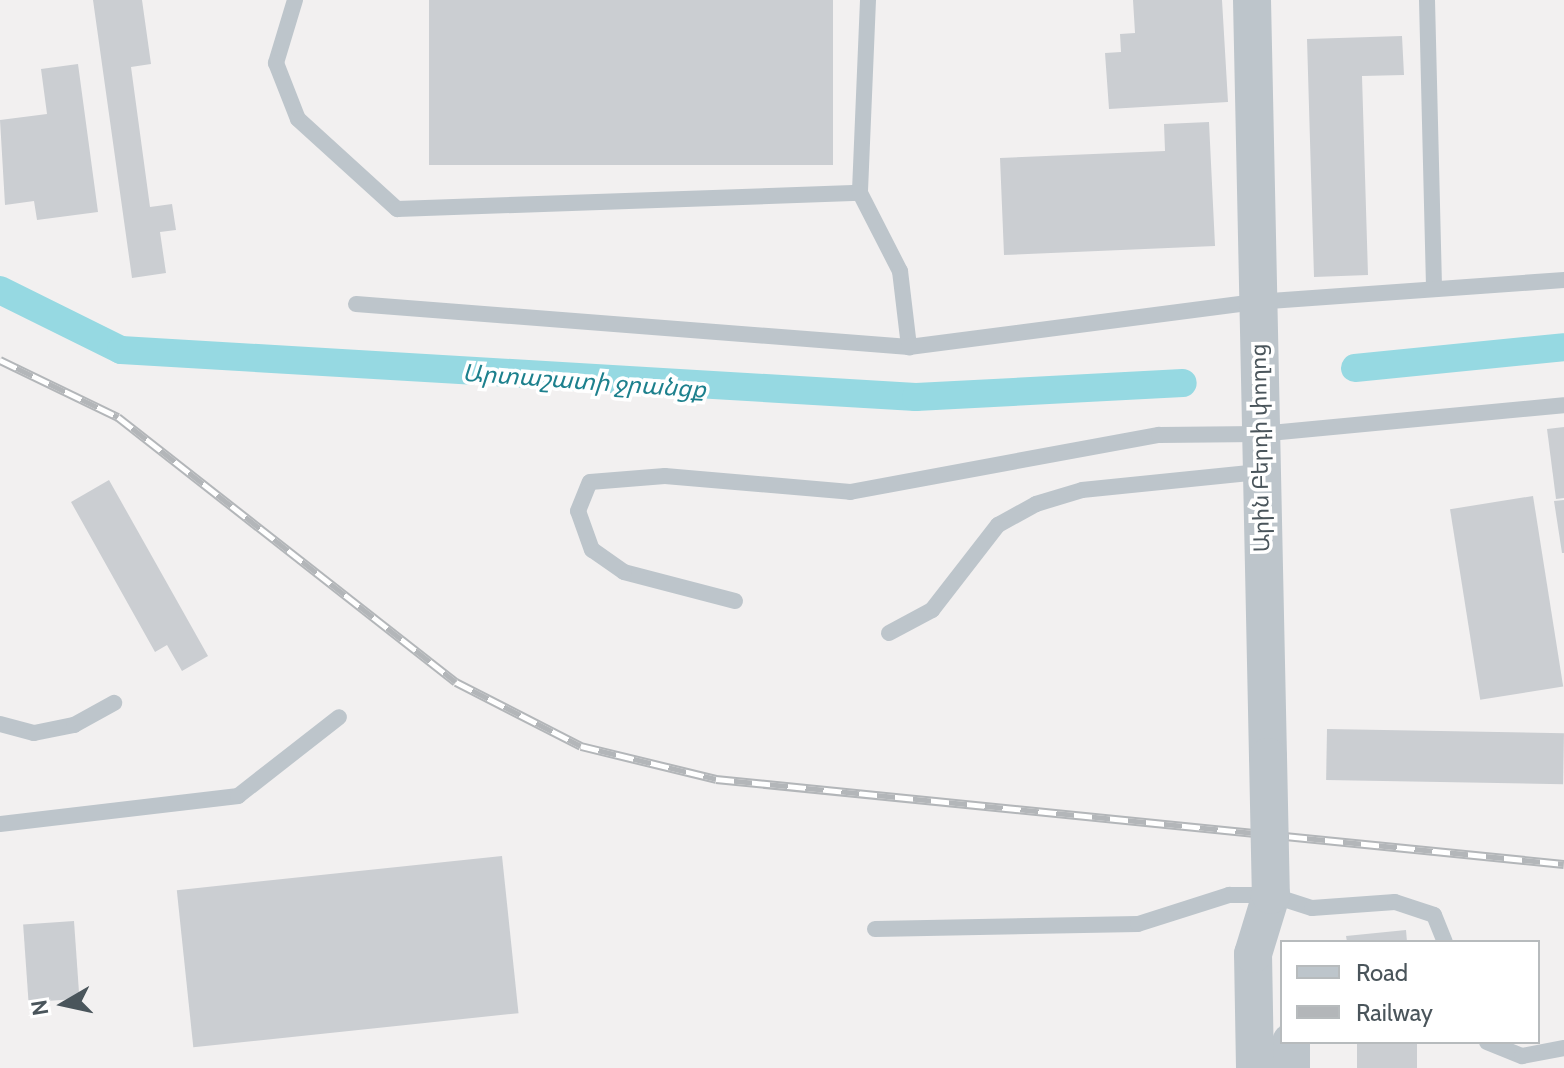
<!DOCTYPE html>
<meta charset="utf-8">
<style>
body{margin:0}
#map{position:relative;width:1564px;height:1068px;overflow:hidden;background:#f2f0f0;font-family:Cabin,"Noto Sans Armenian",sans-serif}
div>[style]{position:absolute}
.canal>*{height:28px;margin:-14px;padding:0 14px;transform-origin:14px;border-radius:14px;background:#96d9e2}
.building>*{inset:0;background:#cbced2;transform-origin:0 0}
.service>*{height:16px;margin:-8px;padding:0 8px;transform-origin:8px;border-radius:8px;background:#bdc5cb}
.tertiary>*{height:38px;margin:-19px;padding:0 19px;transform-origin:19px;border-radius:19px;background:#bdc5cb}
.rail>*{height:9px;margin-top:-4.5px;transform-origin:0;background:repeating-linear-gradient(90deg,#fff 0 18px,#b3b6b9 0 36px);box-sizing:border-box;border-block:2px solid #b3b6b9}
.tertiary-bridge>*{height:38px;margin:-19px;padding:0 19px;transform-origin:19px;border-radius:19px;background:#bdc5cb}
span{translate:-50% -50%;white-space:nowrap;text-align:center;line-height:1.15;-webkit-text-stroke:7px #fff;paint-order:stroke}
.street-label{font-size:22px;color:#4a555b}
.water-label{font-size:24px;color:#1d808d;font-style:italic}
.legend{position:absolute;left:1280px;top:940px;width:260px;height:104px;box-sizing:border-box;background:#fff;border:2px solid #b7bbbd;margin:0;padding:10px 14px;list-style:none;font-size:24px;color:#4a555b}
.legend li{display:flex;align-items:center;gap:16px;height:40px}
.legend b{width:40px;border:2px solid #b7bbbd}
.north{position:absolute;left:24px;top:964px;width:80px;height:80px;-webkit-text-stroke:6px #fff;paint-order:stroke;rotate:261deg;font-size:22px;font-weight:700;line-height:32px;text-align:center;color:#4a555b}
.north::after{content:'';display:block;margin:auto;width:28px;height:36px;background:#4a555b;clip-path:polygon(50% 0,100% 100%,50% 72%,0 100%)}
</style>
<div id="map">
<div class="canal">
<div style="left:0;top:290px;width:135px;rotate:26.4deg"></div>
<div style="left:121px;top:350px;width:796px;rotate:3.38deg"></div>
<div style="left:916px;top:397px;width:267px;rotate:-3deg"></div>
<div style="left:1355px;top:368px;width:210px;rotate:-5.7deg"></div>
</div>
<div class="building">
<div style="clip-path:polygon(93px 0,142px 0,151px 64px,131px 67px,150px 207px,172px 204px,176px 230px,160px 232px,166px 273px,132px 278px)"></div>
<div style="left:429px;top:0;width:404px;height:165px"></div>
<div style="clip-path:polygon(1133px 0,1222px 0,1228px 102px,1109px 109px,1105px 53px,1121px 52px,1120px 34px,1135px 33px)"></div>
<div style="clip-path:polygon(1402px 36px,1404px 75px,1362px 76px,1368px 275px,1314px 277px,1307px 39px)"></div>
<div style="clip-path:polygon(78px 64px,98px 212px,37px 220px,34px 201px,5px 205px,0 120px,47px 114px,41px 69px)"></div>
<div style="clip-path:polygon(1209px 122px,1215px 246px,1004px 255px,1000px 158px,1165px 151px,1164px 124px)"></div>
<div style="clip-path:polygon(1564px 427px,1564px 498px,1556px 499px,1547px 429px)"></div>
<div style="clip-path:polygon(109px 480px,208px 656px,182px 671px,167px 645px,155px 652px,71px 502px)"></div>
<div style="left:1533px;top:496px;width:193px;height:84px;rotate:81deg"></div>
<div style="clip-path:polygon(1564px 500px,1564px 553px,1562px 553px,1554px 501px)"></div>
<div style="left:1327px;top:729px;width:237px;height:51px;rotate:1deg"></div>
<div style="left:502px;top:856px;width:158px;height:327px;rotate:84deg"></div>
<div style="left:74px;top:921px;width:78px;height:51px;rotate:86deg"></div>
<div style="clip-path:polygon(1406px 930px,1407px 942px,1347px 942px,1346px 936px)"></div>
<div style="left:1357px;top:1042px;width:60px;height:26px"></div>
</div>
<div class="service">
<div style="left:295px;top:0;width:66px;rotate:106.8deg"></div>
<div style="left:276px;top:63px;width:60px;rotate:68.6deg"></div>
<div style="left:298px;top:119px;width:134px;rotate:42.3deg"></div>
<div style="left:397px;top:209px;width:463px;rotate:-2deg"></div>
<div style="left:868px;top:0;width:193px;rotate:92.4deg"></div>
<div style="left:860px;top:193px;width:88px;rotate:62.9deg"></div>
<div style="left:900px;top:271px;width:77px;rotate:83.2deg"></div>
<div style="left:1427px;top:0;width:288px;rotate:88.6deg"></div>
<div style="left:356px;top:304px;width:555px;rotate:4.45deg"></div>
<div style="left:909px;top:347px;width:351px;rotate:-7.4deg"></div>
<div style="left:1257px;top:302px;width:308px;rotate:-4.1deg"></div>
<div style="left:735px;top:601px;width:115px;rotate:-165.4deg"></div>
<div style="left:624px;top:572px;width:39px;rotate:-145deg"></div>
<div style="left:592px;top:550px;width:41px;rotate:-109.7deg"></div>
<div style="left:578px;top:511px;width:31px;rotate:-68deg"></div>
<div style="left:590px;top:482px;width:75px;rotate:-4.6deg"></div>
<div style="left:665px;top:476px;width:186px;rotate:4.9deg"></div>
<div style="left:850px;top:492px;width:314px;rotate:-10.5deg"></div>
<div style="left:1159px;top:435px;width:100px;rotate:-0.6deg"></div>
<div style="left:1259px;top:434px;width:306px;rotate:-5.4deg"></div>
<div style="left:889px;top:633px;width:49px;rotate:-28.1deg"></div>
<div style="left:932px;top:610px;width:108px;rotate:-52.2deg"></div>
<div style="left:998px;top:525px;width:43px;rotate:-28.9deg"></div>
<div style="left:1036px;top:504px;width:48px;rotate:-16.9deg"></div>
<div style="left:1082px;top:490px;width:178px;rotate:-5.8deg"></div>
<div style="left:0;top:724px;width:35px;rotate:15deg"></div>
<div style="left:34px;top:733px;width:41px;rotate:-11.3deg"></div>
<div style="left:74px;top:725px;width:46px;rotate:-28.8deg"></div>
<div style="left:0;top:824px;width:240px;rotate:-6.7deg"></div>
<div style="left:238px;top:796px;width:128px;rotate:-38deg"></div>
<div style="left:875px;top:929px;width:263px;rotate:-1.1deg"></div>
<div style="left:1138px;top:924px;width:96px;rotate:-17.7deg"></div>
<div style="left:1229px;top:895px;width:42px"></div>
<div style="left:1271px;top:895px;width:43px;rotate:17.6deg"></div>
<div style="left:1312px;top:908px;width:83px;rotate:-4.1deg"></div>
<div style="left:1395px;top:902px;width:41px;rotate:18.4deg"></div>
<div style="left:1434px;top:915px;width:29px;rotate:68deg"></div>
<div style="left:1487px;top:1042px;width:38px;rotate:22deg"></div>
<div style="left:1522px;top:1056px;width:43px;rotate:-10.8deg"></div>
</div>
<div class="tertiary">
<div style="left:1252px;top:0;width:757px;rotate:88.79deg"></div>
<div style="left:1291px;top:1042px;width:26px;rotate:90deg"></div>
<div style="left:1255px;top:1068px;width:114px;rotate:-91deg"></div>
<div style="left:1253px;top:954px;width:62px;rotate:-73deg"></div>
</div>
<div class="rail">
<div style="left:0;top:360px;width:131px;rotate:25.8deg"></div>
<div style="left:118px;top:417px;width:429px;rotate:38.1deg"></div>
<div style="left:456px;top:682px;width:140px;rotate:27.1deg"></div>
<div style="left:581px;top:746px;width:139px;rotate:13.7deg"></div>
<div style="left:716px;top:779px;width:852px;rotate:5.72deg"></div>
</div>
<div class="tertiary-bridge">
<div style="left:1268px;top:757px;width:138px;rotate:88.8deg"></div>
</div>
<div class="street-label">
<span style="left:1260px;top:448px;rotate:-91deg">Արին Բերդի փողոց</span>
</div>
<div class="water-label">
<span style="left:584px;top:381px;rotate:4deg">Արտաշատի ջրանցք</span>
</div>
<ul class="legend">
<li><b style="height:10px;background:#bdc5cb"></b>Road</li>
<li><b style="height:10px;background:#b3b6b9"></b>Railway</li>
</ul>
<div class="north">N</div>
</div>
